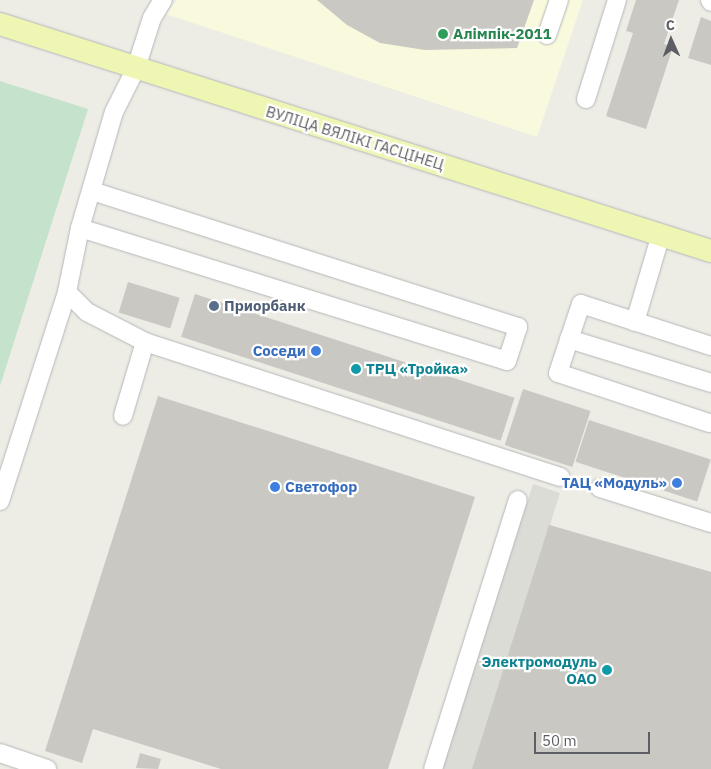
<!DOCTYPE html>
<meta charset="utf-8">
<style>
body{margin:0}
#map{position:relative;width:711px;height:769px;overflow:hidden;background:#edede5;font-family:"IBM Plex Sans",sans-serif}
div>[style]{position:absolute}
.commercial>*{inset:0;background:#f9f9de}
.industrial>*{inset:0;background:#dcdcd7}
.green>*{inset:0;background:#c5e2cc}
.building>*{inset:0;background:#c9c8c2;transform-origin:0 0}
.roads{filter:drop-shadow(0 0 1px #b5b6ba) drop-shadow(0 0 1px #b5b6ba)}
.minor>*{height:18px;margin:-9px;padding:0 9px;transform-origin:9px;border-radius:9px;background:#fff}
.major>*{height:22px;margin:-11px;padding:0 11px;transform-origin:11px;border-radius:11px;background:#eff5b3}
.dots>*{width:14px;height:14px;translate:-50% -50%;box-sizing:border-box;border:2px solid #fff;border-radius:50%}
span{translate:-50% -50%;white-space:nowrap;text-align:center;line-height:1.15;-webkit-text-stroke:4.5px #fff;paint-order:stroke}
.leisure-label{font-size:15px;color:#27864d;font-weight:700}
.left{translate:0 -50%;text-align:left}
.street-label{font-size:15px;color:#5d5e63}
.service-label{font-size:15px;color:#4e5e75;font-weight:700}
.shop-label{font-size:15px;color:#366cbe;font-weight:700}
.right{translate:-100% -50%;text-align:right}
.culture-label{font-size:15px;color:#0d838f;font-weight:700}
.north{position:absolute;left:646px;top:15px;width:50px;height:50px;-webkit-text-stroke:4px #fff;paint-order:stroke;rotate:358deg;font-size:14px;font-weight:700;line-height:20px;text-align:center;color:#5d5e63}
.north::after{content:'';display:block;margin:auto;width:18px;height:22px;background:#5d5e63;clip-path:polygon(50% 0,100% 100%,50% 72%,0 100%)}
.scale{position:absolute;left:534px;top:732px;width:116px;height:22px;box-sizing:border-box;border:2px solid #5d5e63;border-top:0;padding-left:6px;font-size:15px;line-height:18px;white-space:nowrap;color:#5d5e63;-webkit-text-stroke:4px #fff;paint-order:stroke}
</style>
<div id="map">
<div class="commercial">
<div style="clip-path:polygon(177px 0,583px 0,537px 137px,166px 14px)"></div>
</div>
<div class="industrial">
<div style="clip-path:polygon(533px 484px,560px 493px,550px 525px,711px 572px,711px 769px,442px 769px)"></div>
</div>
<div class="green">
<div style="clip-path:polygon(0 81px,88px 109px,0 386px)"></div>
</div>
<div class="building">
<div style="clip-path:polygon(317px 0,534px 0,517px 48px,425px 50px,380px 43px,347px 25px)"></div>
<div style="clip-path:polygon(636px 0,679px 0,664px 44px,673px 47px,646px 129px,606px 116px,633px 33px,626px 31px)"></div>
<div style="clip-path:polygon(701px 17px,711px 21px,711px 65px,688px 58px)"></div>
<div style="left:128px;top:282px;width:54px;height:32px;rotate:17deg"></div>
<div style="left:195px;top:294px;width:336px;height:45px;rotate:18deg"></div>
<div style="left:523px;top:389px;width:71px;height:59px;rotate:18deg"></div>
<div style="clip-path:polygon(158px 396px,475px 497px,388px 769px,221px 769px,93px 729px,82px 763px,45px 751px)"></div>
<div style="left:589px;top:420px;width:128px;height:44px;rotate:18deg"></div>
<div style="clip-path:polygon(549px 525px,711px 572px,711px 769px,472px 769px)"></div>
<div style="clip-path:polygon(140px 753px,161px 759px,158px 769px,136px 768px)"></div>
</div>
<div class="roads">
<div class="minor">
<div style="left:710px;top:0;width:2px;rotate:63deg"></div>
<div style="left:547px;top:35px;width:37px;rotate:-71deg"></div>
<div style="left:586px;top:99px;width:104px;rotate:-72.6deg"></div>
<div style="left:80px;top:228px;width:447px;rotate:17.3deg"></div>
<div style="left:507px;top:361px;width:36px;rotate:-72deg"></div>
<div style="left:518px;top:327px;width:448px;rotate:-162.3deg"></div>
<div style="left:67px;top:292px;width:28px;rotate:45deg"></div>
<div style="left:87px;top:312px;width:65px;rotate:27.3deg"></div>
<div style="left:145px;top:342px;width:77px;rotate:106.6deg"></div>
<div style="left:635px;top:322px;width:92px;rotate:-73.5deg"></div>
<div style="left:569px;top:339px;width:149px;rotate:17.2deg"></div>
<div style="left:145px;top:342px;width:437px;rotate:18deg"></div>
<div style="left:709px;top:423px;width:159px;rotate:-161.7deg"></div>
<div style="left:558px;top:373px;width:73px;rotate:-71.6deg"></div>
<div style="left:581px;top:304px;width:137px;rotate:17.9deg"></div>
<div style="left:600px;top:488px;width:116px;rotate:17.5deg"></div>
<div style="left:0;top:501px;width:219px;rotate:-72.2deg"></div>
<div style="left:67px;top:292px;width:65px;rotate:-78.5deg"></div>
<div style="left:80px;top:228px;width:121px;rotate:-73.7deg"></div>
<div style="left:114px;top:112px;width:49px;rotate:-63.4deg"></div>
<div style="left:136px;top:68px;width:52px;rotate:-72.3deg"></div>
<div style="left:152px;top:18px;width:21px;rotate:-59deg"></div>
<div style="left:0;top:753px;width:50px;rotate:18.8deg"></div>
<div style="left:433px;top:769px;width:282px;rotate:-72.5deg"></div>
</div>
<div class="major">
<div style="left:0;top:24px;width:746px;rotate:17.71deg"></div>
</div>
</div>
<div class="dots">
<div style="left:443px;top:34px;background:#2e9e5b"></div>
<div style="left:214px;top:306px;background:#5c6f8a"></div>
<div style="left:316px;top:351px;background:#3f7fe0"></div>
<div style="left:356px;top:369px;background:#0f9aa8"></div>
<div style="left:677px;top:483px;background:#3f7fe0"></div>
<div style="left:275px;top:487px;background:#3f7fe0"></div>
<div style="left:607px;top:670px;background:#0f9aa8"></div>
</div>
<div class="leisure-label">
<span class="left" style="left:453px;top:34px">Алімпік-2011</span>
</div>
<div class="street-label">
<span style="left:355px;top:138px;rotate:17deg">ВУЛІЦА ВЯЛІКІ ГАСЦІНЕЦ</span>
</div>
<div class="service-label">
<span class="left" style="left:224px;top:306px">Приорбанк</span>
</div>
<div class="shop-label">
<span class="right" style="left:306px;top:351px">Соседи</span>
<span class="right" style="left:667px;top:483px">ТАЦ «Модуль»</span>
<span class="left" style="left:285px;top:487px">Светофор</span>
</div>
<div class="culture-label">
<span class="left" style="left:366px;top:369px">ТРЦ «Тройка»</span>
<span class="right" style="left:597px;top:670px">Электромодуль<br>ОАО</span>
</div>
<div class="north">С</div>
<div class="scale">50 m</div>
</div>
